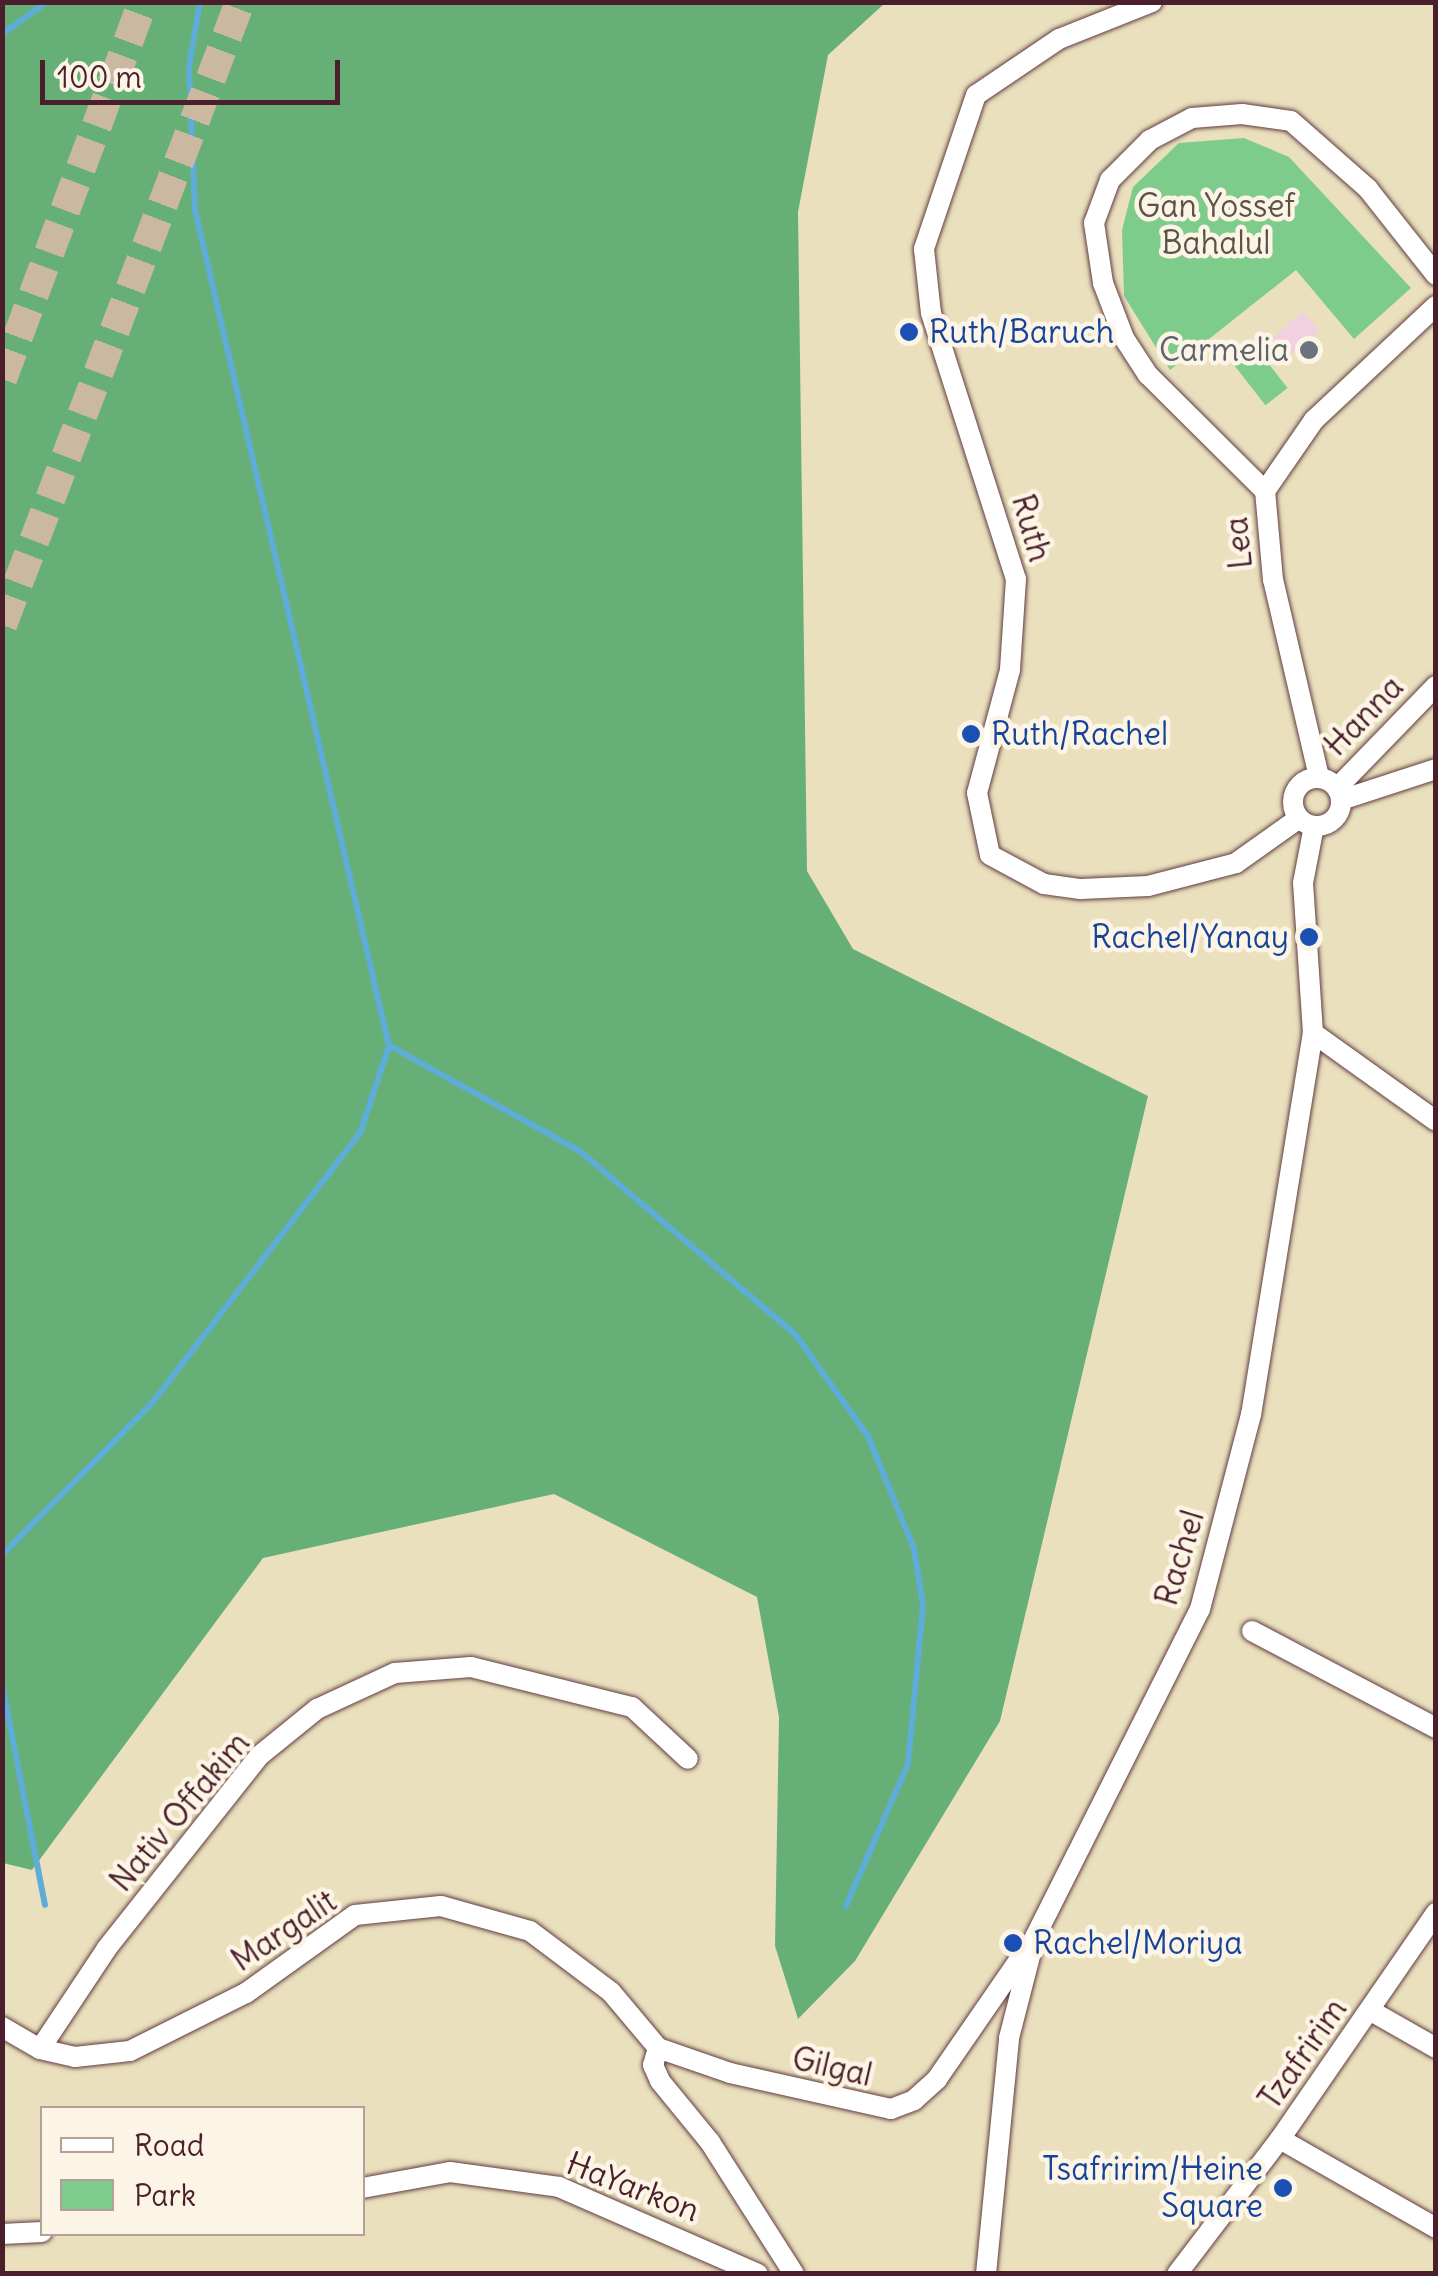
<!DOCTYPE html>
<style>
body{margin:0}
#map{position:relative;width:1438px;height:2276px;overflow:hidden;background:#eae0bd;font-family:Delius,sans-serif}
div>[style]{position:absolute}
.built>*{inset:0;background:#f1d0e2;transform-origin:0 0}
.green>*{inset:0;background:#7ecc8c;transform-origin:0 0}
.forest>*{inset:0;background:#66b078}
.stream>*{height:6px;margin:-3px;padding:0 3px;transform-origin:3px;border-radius:3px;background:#5eadd8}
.highway-tunnel>*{height:30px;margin-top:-15px;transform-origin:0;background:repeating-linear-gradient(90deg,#cab9a0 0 30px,transparent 0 45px)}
.roads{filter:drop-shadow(0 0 2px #623c41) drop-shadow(0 0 2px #623c41)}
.minor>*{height:20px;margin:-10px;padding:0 10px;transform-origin:10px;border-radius:10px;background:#fff}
.minor>.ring{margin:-10px;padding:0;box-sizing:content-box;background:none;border:20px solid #fff;border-radius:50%}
.dots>*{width:28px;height:28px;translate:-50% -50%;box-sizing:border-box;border:5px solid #fcf5e5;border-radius:50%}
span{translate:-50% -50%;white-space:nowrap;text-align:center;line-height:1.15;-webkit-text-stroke:9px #fcf5e5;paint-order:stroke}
.park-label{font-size:32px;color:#5a5348}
.transit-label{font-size:32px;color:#164399}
.left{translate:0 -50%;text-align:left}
.right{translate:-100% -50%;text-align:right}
.worship-label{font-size:32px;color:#5b616d}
.street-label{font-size:32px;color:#4a1f2b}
.frame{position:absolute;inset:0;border:5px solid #4a1f2b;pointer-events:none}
.legend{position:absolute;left:40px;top:2106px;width:325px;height:130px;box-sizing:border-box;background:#fcf5e5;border:2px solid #b59f9b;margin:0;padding:12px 18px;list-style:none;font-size:30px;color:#4a1f2b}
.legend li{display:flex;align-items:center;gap:20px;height:50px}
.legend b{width:50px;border:2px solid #b59f9b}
.scale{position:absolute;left:40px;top:60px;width:300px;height:45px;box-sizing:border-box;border:5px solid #4a1f2b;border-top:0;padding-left:12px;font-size:30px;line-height:35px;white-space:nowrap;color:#4a1f2b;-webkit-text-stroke:8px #fcf5e5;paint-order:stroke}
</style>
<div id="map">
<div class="built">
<div style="left:1303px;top:312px;width:25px;height:40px;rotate:50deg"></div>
</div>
<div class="green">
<div style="clip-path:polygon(1244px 138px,1289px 157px,1411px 288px,1354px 339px,1296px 270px,1170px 370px,1124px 296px,1122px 230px,1133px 187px,1179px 143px)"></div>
<div style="left:1250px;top:340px;width:61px;height:28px;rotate:52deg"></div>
</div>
<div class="forest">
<div style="clip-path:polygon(3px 2px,885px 3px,828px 55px,798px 212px,807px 871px,853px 949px,1148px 1096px,1000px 1721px,855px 1961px,798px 2019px,775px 1946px,779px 1717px,757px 1597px,554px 1494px,263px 1558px,32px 1870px,3px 1863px)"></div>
</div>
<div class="stream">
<div style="left:2px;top:34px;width:55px;rotate:-35.4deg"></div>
<div style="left:390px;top:1046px;width:218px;rotate:29deg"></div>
<div style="left:581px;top:1152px;width:281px;rotate:40.4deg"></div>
<div style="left:795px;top:1334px;width:125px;rotate:54.4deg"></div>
<div style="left:868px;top:1436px;width:122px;rotate:67.8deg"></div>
<div style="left:914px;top:1549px;width:57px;rotate:80.9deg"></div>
<div style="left:923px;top:1605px;width:160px;rotate:95.4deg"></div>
<div style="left:908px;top:1764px;width:155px;rotate:113.6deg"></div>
<div style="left:2px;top:1555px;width:214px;rotate:-45.4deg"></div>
<div style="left:152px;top:1403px;width:341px;rotate:-52.4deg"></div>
<div style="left:360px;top:1133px;width:92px;rotate:-71.6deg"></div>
<div style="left:389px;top:1046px;width:858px;rotate:-103.06deg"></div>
<div style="left:195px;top:210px;width:143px;rotate:-92.4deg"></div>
<div style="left:189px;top:67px;width:66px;rotate:-80.4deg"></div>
<div style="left:2px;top:1684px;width:225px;rotate:79deg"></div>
</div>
<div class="highway-tunnel">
<div style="left:2px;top:379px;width:403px;rotate:-69.5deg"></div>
<div style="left:2px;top:625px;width:667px;rotate:-69.09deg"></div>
</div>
<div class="roads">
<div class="minor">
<div style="left:1152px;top:2px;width:100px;rotate:158.3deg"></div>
<div style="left:1059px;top:39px;width:100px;rotate:146deg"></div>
<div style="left:976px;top:95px;width:163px;rotate:108.7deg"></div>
<div style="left:924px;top:249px;width:64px;rotate:83.8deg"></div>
<div style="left:931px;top:313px;width:279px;rotate:72.3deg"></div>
<div style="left:1016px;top:579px;width:91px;rotate:93.8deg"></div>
<div style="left:1010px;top:670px;width:127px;rotate:105deg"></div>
<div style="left:977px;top:793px;width:63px;rotate:78.2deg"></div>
<div style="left:990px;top:855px;width:61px;rotate:28.2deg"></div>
<div style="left:1044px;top:884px;width:37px;rotate:8deg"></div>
<div style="left:1081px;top:889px;width:67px;rotate:-2.6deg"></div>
<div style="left:1148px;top:886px;width:91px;rotate:-14.6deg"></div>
<div style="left:1236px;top:863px;width:76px;rotate:-35.4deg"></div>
<div style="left:1265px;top:491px;width:165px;rotate:-135.2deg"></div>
<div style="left:1148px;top:375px;width:44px;rotate:-123deg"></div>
<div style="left:1124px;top:338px;width:59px;rotate:-110.9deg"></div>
<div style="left:1103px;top:283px;width:61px;rotate:-98.5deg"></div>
<div style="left:1094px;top:223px;width:46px;rotate:-69.6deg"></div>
<div style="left:1110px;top:180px;width:57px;rotate:-45deg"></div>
<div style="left:1150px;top:140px;width:47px;rotate:-27.6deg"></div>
<div style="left:1192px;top:118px;width:50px;rotate:-4.6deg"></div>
<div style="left:1242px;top:114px;width:49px;rotate:8.1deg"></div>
<div style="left:1291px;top:121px;width:103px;rotate:41.4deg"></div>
<div style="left:1368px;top:189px;width:110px;rotate:51.7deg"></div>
<div style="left:1319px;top:777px;width:202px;rotate:-103.1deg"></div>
<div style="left:1273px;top:580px;width:89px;rotate:-95.1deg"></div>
<div style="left:1265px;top:491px;width:86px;rotate:-55.4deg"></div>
<div style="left:1314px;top:420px;width:167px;rotate:-43.1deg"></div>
<div class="ring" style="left:1293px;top:778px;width:28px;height:28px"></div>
<div style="left:1337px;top:788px;width:142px;rotate:-45.9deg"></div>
<div style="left:1341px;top:800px;width:100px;rotate:-18.1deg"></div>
<div style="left:1313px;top:1033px;width:151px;rotate:35.6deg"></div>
<div style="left:1252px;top:1631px;width:208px;rotate:27.8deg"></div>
<div style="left:1371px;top:2011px;width:75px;rotate:29.6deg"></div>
<div style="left:2px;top:2027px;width:44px;rotate:30.1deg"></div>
<div style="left:40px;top:2049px;width:36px;rotate:13deg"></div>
<div style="left:75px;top:2057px;width:55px;rotate:-6.2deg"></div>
<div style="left:130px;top:2051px;width:130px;rotate:-26.6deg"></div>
<div style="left:246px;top:1993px;width:134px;rotate:-35.6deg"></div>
<div style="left:355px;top:1915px;width:86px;rotate:-6deg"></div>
<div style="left:441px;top:1906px;width:92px;rotate:15.7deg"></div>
<div style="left:530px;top:1931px;width:101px;rotate:37deg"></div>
<div style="left:611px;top:1992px;width:73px;rotate:50deg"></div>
<div style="left:658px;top:2048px;width:76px;rotate:19.1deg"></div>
<div style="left:730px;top:2073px;width:165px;rotate:12.6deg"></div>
<div style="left:891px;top:2109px;width:25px;rotate:-21deg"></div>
<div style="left:914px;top:2100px;width:31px;rotate:-42deg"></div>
<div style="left:937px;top:2079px;width:150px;rotate:-55.4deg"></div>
<div style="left:658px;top:2048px;width:18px;rotate:106deg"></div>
<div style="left:653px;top:2065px;width:17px;rotate:66deg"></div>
<div style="left:660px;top:2081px;width:79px;rotate:50.7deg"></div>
<div style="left:710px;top:2142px;width:156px;rotate:57.5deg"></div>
<div style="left:40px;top:2049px;width:121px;rotate:-56.4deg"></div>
<div style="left:107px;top:1948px;width:245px;rotate:-51.6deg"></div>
<div style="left:259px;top:1756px;width:75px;rotate:-39deg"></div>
<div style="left:317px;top:1709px;width:86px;rotate:-24.8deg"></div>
<div style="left:395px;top:1673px;width:76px;rotate:-4.5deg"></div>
<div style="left:471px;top:1667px;width:166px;rotate:14deg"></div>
<div style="left:632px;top:1707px;width:76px;rotate:42.9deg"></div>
<div style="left:1280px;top:2139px;width:180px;rotate:29.7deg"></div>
<div style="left:362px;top:2188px;width:89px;rotate:-10.3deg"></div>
<div style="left:450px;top:2172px;width:110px;rotate:7.8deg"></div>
<div style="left:559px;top:2187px;width:217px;rotate:23.6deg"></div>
<div style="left:2px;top:2234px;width:40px;rotate:-2.9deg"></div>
<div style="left:986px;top:2274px;width:237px;rotate:-84.4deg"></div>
<div style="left:1009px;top:2038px;width:104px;rotate:-75.6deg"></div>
<div style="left:1035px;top:1937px;width:367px;rotate:-63.3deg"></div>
<div style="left:1200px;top:1609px;width:201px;rotate:-75.3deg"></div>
<div style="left:1251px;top:1415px;width:387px;rotate:-80.8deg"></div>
<div style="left:1313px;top:1033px;width:150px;rotate:-93.8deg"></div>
<div style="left:1303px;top:883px;width:58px;rotate:-79.1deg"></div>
<div style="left:1177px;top:2274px;width:170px;rotate:-52.7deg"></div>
<div style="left:1280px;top:2139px;width:275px;rotate:-55.4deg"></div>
</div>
</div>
<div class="dots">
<div style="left:909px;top:332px;background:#1a4fb4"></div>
<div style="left:1309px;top:350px;background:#6b7280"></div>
<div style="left:971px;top:734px;background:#1a4fb4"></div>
<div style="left:1309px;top:937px;background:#1a4fb4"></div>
<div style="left:1013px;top:1943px;background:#1a4fb4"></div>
<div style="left:1283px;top:2188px;background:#1a4fb4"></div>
</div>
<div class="park-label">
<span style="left:1216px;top:225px">Gan Yossef<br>Bahalul</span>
</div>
<div class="transit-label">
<span class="left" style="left:929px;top:332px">Ruth/Baruch</span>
<span class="left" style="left:991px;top:734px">Ruth/Rachel</span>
<span class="right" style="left:1289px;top:937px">Rachel/Yanay</span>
<span class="left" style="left:1033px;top:1943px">Rachel/Moriya</span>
<span class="right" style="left:1263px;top:2188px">Tsafririm/Heine<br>Square</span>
</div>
<div class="worship-label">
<span class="right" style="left:1289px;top:350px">Carmelia</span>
</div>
<div class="street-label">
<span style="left:1031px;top:528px;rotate:74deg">Ruth</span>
<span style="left:1239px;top:543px;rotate:-96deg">Lea</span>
<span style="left:1364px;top:716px;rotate:-46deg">Hanna</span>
<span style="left:1180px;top:1558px;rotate:-73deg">Rachel</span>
<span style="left:180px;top:1812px;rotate:-50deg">Nativ Offakim</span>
<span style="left:284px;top:1931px;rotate:-34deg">Margalit</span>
<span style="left:1303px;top:2054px;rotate:-55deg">Tzafririm</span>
<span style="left:832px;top:2067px;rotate:13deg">Gilgal</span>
<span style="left:633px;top:2187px;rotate:21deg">HaYarkon</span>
</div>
<div class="frame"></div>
<ul class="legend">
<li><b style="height:12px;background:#fff"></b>Road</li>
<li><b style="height:28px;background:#7ecc8c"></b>Park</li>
</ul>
<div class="scale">100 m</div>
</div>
